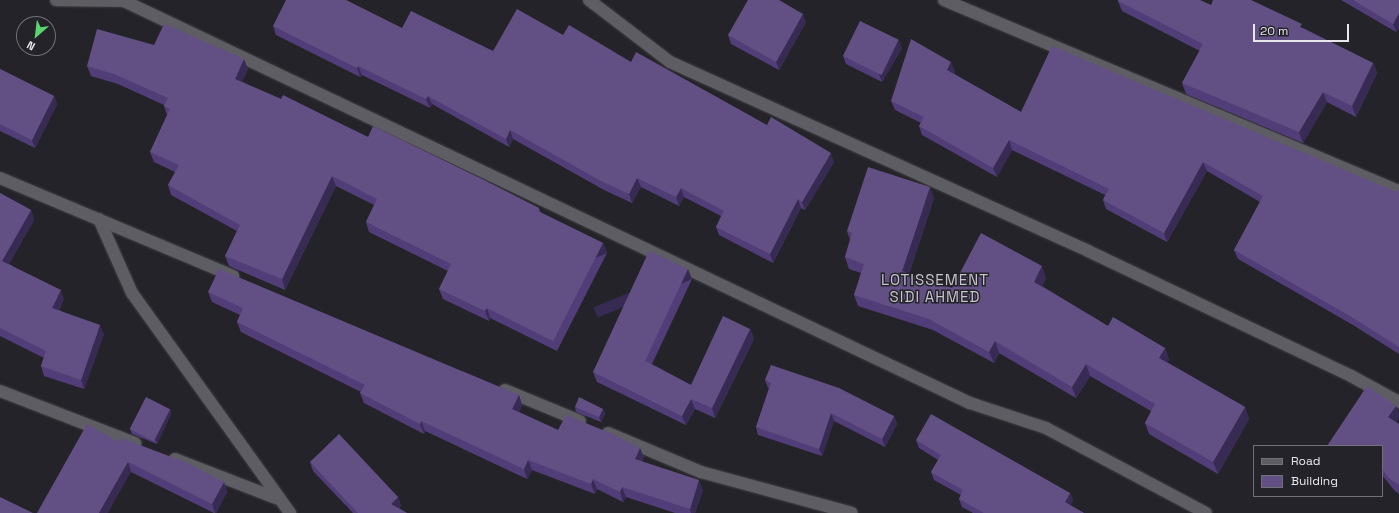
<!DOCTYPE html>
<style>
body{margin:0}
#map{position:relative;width:1399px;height:513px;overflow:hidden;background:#242329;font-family:"Space Grotesk",sans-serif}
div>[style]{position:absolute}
.roads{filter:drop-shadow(0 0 1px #424145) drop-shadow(0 0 1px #424145)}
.minor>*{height:12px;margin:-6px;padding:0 6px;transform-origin:6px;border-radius:6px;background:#5e5d64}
.wall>*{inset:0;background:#513e78}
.shaded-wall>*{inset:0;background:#382b53;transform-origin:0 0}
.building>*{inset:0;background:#625084;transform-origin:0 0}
span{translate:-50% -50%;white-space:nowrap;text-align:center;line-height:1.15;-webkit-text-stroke:3px #242329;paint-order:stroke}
.quarter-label{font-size:15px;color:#c6c5cc;letter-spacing:1px}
.legend{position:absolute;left:1253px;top:445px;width:130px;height:52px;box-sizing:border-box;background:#242329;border:1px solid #727177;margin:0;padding:5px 7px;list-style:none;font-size:12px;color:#e8e7eb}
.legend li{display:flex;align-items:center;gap:8px;height:20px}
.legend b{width:20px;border:1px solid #727177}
.north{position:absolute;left:16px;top:16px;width:40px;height:40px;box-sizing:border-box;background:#242329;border:1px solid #727177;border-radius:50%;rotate:208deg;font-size:11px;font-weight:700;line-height:16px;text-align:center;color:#e8e7eb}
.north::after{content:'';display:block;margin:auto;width:14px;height:18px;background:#5bd56e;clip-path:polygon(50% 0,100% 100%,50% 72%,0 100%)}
.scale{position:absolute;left:1253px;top:24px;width:96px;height:18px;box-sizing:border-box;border:2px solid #e8e7eb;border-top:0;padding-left:5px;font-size:12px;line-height:14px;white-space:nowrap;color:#e8e7eb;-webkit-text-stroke:3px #242329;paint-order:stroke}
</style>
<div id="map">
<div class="roads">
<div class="minor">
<div style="left:56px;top:0;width:68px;rotate:0.8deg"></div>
<div style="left:124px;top:1px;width:937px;rotate:25.42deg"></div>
<div style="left:970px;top:403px;width:80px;rotate:18.2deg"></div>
<div style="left:1046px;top:428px;width:181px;rotate:28deg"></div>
<div style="left:589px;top:0;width:102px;rotate:37.4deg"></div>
<div style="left:670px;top:62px;width:459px;rotate:24.3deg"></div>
<div style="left:1088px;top:251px;width:291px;rotate:25.4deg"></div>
<div style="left:1351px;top:376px;width:55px;rotate:28.4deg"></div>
<div style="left:944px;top:0;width:493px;rotate:22.8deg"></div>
<div style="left:0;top:178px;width:253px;rotate:22.8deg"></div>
<div style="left:99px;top:219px;width:81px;rotate:66deg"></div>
<div style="left:132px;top:293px;width:271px;rotate:54.3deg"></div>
<div style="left:505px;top:390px;width:81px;rotate:22.5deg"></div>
<div style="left:0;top:391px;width:145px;rotate:21.1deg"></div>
<div style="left:608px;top:433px;width:101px;rotate:22.8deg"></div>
<div style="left:701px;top:472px;width:156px;rotate:15.2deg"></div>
<div style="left:175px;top:459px;width:110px;rotate:21.2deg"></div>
</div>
</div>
<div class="wall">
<div style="clip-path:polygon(1341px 0,1399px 0,1399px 28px,1396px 32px)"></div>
<div style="clip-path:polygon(1118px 1px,1211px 5px,1303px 28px,1373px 63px,1377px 73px,1356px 117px,1327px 102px,1303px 143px,1186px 94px,1182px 83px,1200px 51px,1122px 11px)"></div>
<div style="clip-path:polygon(806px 22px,779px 70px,731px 44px,728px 35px)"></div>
<div style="clip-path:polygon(273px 26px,402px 28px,493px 51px,563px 35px,631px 62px,834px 162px,805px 210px,801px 208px,773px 263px,719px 235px,716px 227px,721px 216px,684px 197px,679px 206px,641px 187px,632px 203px,604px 190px,513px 139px,509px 147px,432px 104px,430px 108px,362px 75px,360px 77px,276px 35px)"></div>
<div style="clip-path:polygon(154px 45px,248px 69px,242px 82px,368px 137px,539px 208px,541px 213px,603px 243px,607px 253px,557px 351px,490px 318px,489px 321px,443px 299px,439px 289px,448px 271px,369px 232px,366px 222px,374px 205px,336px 186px,285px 290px,229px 266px,225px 256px,237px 231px,171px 195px,168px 185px,175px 172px,154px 162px,150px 152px,167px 115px,164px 106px,164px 105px,118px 84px,91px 76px,87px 66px)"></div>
<div style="clip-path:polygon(902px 48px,882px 82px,846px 64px,843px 56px)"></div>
<div style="clip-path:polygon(0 69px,54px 96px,57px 104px,35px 148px,0 131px)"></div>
<div style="clip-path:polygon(955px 71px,954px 74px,1021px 112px,1396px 192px,1399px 191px,1399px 354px,1353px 325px,1238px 259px,1234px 250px,1260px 202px,1207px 171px,1167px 242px,1106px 209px,1103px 200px,1105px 195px,1012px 150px,997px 177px,922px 135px,919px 126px,921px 123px,895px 110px,891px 101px)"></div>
<div style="clip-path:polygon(0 193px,31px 210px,34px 220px,9px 264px,64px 299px,59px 310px,104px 334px,84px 389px,44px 376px,41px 366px,44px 358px,0 336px)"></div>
<div style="clip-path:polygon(934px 198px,909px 274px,952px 288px,1046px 278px,1042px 286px,1108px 326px,1165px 348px,1169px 360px,1167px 362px,1245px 407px,1249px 419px,1218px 474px,1149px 434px,1145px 423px,1151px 411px,1090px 376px,1076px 398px,999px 353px,994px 363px,933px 330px,858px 306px,854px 295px,861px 273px,849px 269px,845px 257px,850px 240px,847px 231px)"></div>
<div style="clip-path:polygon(688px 269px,692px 279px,652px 364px,691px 385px,750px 329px,754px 339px,715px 418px,695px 409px,686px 425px,597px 382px,593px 372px)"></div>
<div style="clip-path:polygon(208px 292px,519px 395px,522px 405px,519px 412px,558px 430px,640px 448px,644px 458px,642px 462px,703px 490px,695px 513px,675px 513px,626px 497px,623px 502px,597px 489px,595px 494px,532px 470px,527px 479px,425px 431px,424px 434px,364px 403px,360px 393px,361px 392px,241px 332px,237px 322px,240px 315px,212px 302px)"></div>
<div style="clip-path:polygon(765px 380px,894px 416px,897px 424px,885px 447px,834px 421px,822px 456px,758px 435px,756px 427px,769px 388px,768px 388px)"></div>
<div style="clip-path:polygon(1396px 406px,1399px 414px,1399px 418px,1396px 422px,1399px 424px,1399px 494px,1394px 490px,1382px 475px,1382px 446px,1327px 446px)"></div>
<div style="clip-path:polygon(575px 407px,603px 409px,605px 414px,601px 422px,576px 412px)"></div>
<div style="clip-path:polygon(170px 409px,171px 414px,157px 444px,132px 434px,130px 429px)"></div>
<div style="clip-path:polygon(916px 440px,1070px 493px,1073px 501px,1070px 505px,1084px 513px,973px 513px,962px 507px,959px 499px,961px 495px,934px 480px,931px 472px,938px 460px,919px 448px)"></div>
<div style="clip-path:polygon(119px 442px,224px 482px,227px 492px,216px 513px,214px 513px,131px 472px)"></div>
<div style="clip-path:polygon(310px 462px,398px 497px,401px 506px,399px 508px,407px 513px,353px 513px,313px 471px)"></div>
</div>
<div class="shaded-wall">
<div style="clip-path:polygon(1399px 13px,1399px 28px,1396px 32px,1393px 24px)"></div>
<div style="clip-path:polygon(803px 14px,806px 22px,779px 70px,776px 62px)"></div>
<div style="clip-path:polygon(899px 40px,902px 48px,882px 82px,879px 74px)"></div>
<div style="clip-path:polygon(244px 59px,248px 69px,239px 89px,235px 79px)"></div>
<div style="clip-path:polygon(951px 62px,955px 71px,950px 79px,947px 70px)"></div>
<div style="clip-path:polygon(1373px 63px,1377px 73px,1356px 117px,1352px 106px)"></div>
<div style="clip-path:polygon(358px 66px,362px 75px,360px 77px,357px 68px)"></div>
<div style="clip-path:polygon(1323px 92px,1327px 102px,1303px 143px,1299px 132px)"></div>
<div style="clip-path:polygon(54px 96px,57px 104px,35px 148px,32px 140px)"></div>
<div style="clip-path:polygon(428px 96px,432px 104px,430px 108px,426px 99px)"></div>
<div style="clip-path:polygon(510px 130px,513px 139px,509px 147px,506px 139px)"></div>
<div style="clip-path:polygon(1009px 140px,1012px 150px,997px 177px,993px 168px)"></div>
<div style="clip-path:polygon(831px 153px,834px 162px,805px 210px,802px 202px)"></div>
<div style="clip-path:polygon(1203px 162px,1207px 171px,1167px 242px,1164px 233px)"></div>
<div style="clip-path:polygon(332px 176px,336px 186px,285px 290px,282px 279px)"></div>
<div style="clip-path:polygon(637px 178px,641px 187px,632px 203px,629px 194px)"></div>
<div style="clip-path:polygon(930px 187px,934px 198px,906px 283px,902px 271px)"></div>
<div style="clip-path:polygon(681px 188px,684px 197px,679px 206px,676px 197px)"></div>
<div style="clip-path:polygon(798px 199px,801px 208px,773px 263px,770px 254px)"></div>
<div style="clip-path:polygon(31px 210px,34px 220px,5px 271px,2px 261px)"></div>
<div style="left:603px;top:243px;width:11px;height:110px;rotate:68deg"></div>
<div style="clip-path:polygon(1042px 266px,1046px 278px,1038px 293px,1034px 282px)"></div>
<div style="left:688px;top:269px;width:11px;height:102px;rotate:68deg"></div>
<div style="clip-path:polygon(61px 290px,64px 299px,55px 317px,52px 308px)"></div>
<div style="clip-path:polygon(487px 308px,490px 318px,489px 321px,485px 311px)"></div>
<div style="clip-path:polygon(100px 325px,104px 334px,84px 389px,81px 380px)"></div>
<div style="clip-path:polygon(750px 329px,754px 339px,715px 418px,712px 408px)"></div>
<div style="clip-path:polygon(995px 341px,999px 353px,994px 363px,989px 352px)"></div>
<div style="clip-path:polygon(1165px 348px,1169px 360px,1163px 369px,1159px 358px)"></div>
<div style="clip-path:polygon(1086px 364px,1090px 376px,1076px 398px,1072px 387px)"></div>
<div style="clip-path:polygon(519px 395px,522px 405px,516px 419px,512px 409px)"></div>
<div style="clip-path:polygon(691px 399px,695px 409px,686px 425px,682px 416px)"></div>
<div style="clip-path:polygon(1396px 406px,1399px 414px,1399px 418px,1392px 428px,1388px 417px)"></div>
<div style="clip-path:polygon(1245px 407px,1249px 419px,1218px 474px,1213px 462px)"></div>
<div style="clip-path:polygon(170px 409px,171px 414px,157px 444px,155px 439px)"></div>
<div style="clip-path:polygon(603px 409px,605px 414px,601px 422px,599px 417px)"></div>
<div style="clip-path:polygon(831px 413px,834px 421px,822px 456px,819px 449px)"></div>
<div style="clip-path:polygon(894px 416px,897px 424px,885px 447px,882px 439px)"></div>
<div style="clip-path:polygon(421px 421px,425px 431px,424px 434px,420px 424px)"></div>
<div style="clip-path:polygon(640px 448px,644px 458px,639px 469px,635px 459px)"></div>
<div style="clip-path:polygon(528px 460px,532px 470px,527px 479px,524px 469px)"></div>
<div style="clip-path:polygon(128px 462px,131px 472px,108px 513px,99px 513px)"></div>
<div style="clip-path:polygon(593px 479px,597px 489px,595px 494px,591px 484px)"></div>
<div style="clip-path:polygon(699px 480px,703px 490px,695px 513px,691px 513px,690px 509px)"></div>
<div style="clip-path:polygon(224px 482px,227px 492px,216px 513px,215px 513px,212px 504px)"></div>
<div style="clip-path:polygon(622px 487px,626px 497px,623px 502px,620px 492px)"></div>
<div style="clip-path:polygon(1070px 493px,1073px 501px,1068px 510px,1065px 502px)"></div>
<div style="clip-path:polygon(398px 497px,401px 506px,394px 512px,391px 504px)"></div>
</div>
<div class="building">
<div style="clip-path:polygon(286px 0,346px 0,402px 28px,411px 11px,493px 51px,517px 9px,563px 35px,569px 25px,631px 62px,636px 52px,767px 125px,771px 117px,831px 153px,802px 202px,798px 199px,770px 254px,716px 227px,724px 211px,681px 188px,676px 197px,637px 178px,629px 194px,601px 181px,510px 130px,506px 139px,428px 96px,426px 99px,358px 66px,357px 68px,273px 26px)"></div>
<div style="clip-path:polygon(748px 0,779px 0,803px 14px,776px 62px,728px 35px)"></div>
<div style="clip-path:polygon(1118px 0,1200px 0,1211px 5px,1213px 0,1251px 0,1302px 24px,1300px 27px,1373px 63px,1352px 106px,1323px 92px,1299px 132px,1182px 83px,1203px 44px,1118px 1px)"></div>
<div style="clip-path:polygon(1353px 0,1399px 0,1399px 13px,1393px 24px)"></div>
<div style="left:860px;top:21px;width:43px;height:39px;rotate:26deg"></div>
<div style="clip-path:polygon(164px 24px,244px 59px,235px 79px,281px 99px,283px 95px,368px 137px,373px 126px,486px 181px,539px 208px,538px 211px,603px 243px,553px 341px,487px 308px,485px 311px,439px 289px,451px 264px,366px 222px,377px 199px,332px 176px,282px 279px,225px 256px,240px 225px,168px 185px,179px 165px,150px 152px,170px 109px,164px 106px,168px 98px,114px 74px,87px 66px,97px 29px,154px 45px)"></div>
<div style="clip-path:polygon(911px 39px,951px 62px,947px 70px,1021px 112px,1052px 46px,1396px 192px,1397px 190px,1399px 191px,1399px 347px,1350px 316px,1234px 250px,1263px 196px,1203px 162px,1164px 233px,1103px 200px,1109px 189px,1009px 140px,993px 168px,919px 126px,924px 117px,891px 101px)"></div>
<div style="clip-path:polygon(0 69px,54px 96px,32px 140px,0 124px)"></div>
<div style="clip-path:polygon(868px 167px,930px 187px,902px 271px,952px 288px,981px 233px,1042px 266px,1034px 282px,1108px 326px,1113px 317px,1165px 348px,1159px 358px,1245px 407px,1213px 462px,1145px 423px,1155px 404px,1086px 364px,1072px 387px,995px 341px,989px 352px,929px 319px,854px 295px,864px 264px,845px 257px,852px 233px,847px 231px)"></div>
<div style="clip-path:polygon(0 193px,31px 210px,2px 261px,61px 290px,52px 308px,100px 325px,81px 380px,41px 366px,46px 351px,0 328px)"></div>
<div style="clip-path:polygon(649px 251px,688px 269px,645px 361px,691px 385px,723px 316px,750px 329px,712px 408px,691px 399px,682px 416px,593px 372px)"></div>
<div style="clip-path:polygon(219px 269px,519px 395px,512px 409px,558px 430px,566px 415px,615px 435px,640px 448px,635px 459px,699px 480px,690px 509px,622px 487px,620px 492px,593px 479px,591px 484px,528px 460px,524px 469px,421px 421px,420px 424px,360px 393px,365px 385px,237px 322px,243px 308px,208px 292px)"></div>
<div style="clip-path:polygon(771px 365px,839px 388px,894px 416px,882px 439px,831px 413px,819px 449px,756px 427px,771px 383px,765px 380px)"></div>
<div style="clip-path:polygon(1367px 386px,1396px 406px,1388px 417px,1399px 424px,1399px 485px,1390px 479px,1382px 469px,1382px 446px,1363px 446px,1362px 445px,1361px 446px,1327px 446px)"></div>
<div style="left:146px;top:397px;width:27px;height:36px;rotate:27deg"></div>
<div style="clip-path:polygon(579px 397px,603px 409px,599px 417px,575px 407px)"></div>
<div style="clip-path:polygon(931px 414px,1070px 493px,1065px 502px,1084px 513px,984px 513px,959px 499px,963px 490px,931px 472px,941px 455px,916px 440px)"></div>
<div style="clip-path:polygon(87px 424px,119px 442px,121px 438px,185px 462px,224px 482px,212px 504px,128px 462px,99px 513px,37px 513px)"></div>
<div style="clip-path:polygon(339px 434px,398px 497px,391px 504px,407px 513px,358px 513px,310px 462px)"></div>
<div style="clip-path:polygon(0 497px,33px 513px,0 513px)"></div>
</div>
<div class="quarter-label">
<span style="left:935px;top:288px">LOTISSEMENT<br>SIDI AHMED</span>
</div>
<ul class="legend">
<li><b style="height:5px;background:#5e5d64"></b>Road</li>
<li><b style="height:11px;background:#625084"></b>Building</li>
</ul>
<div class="north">N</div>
<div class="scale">20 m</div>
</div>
